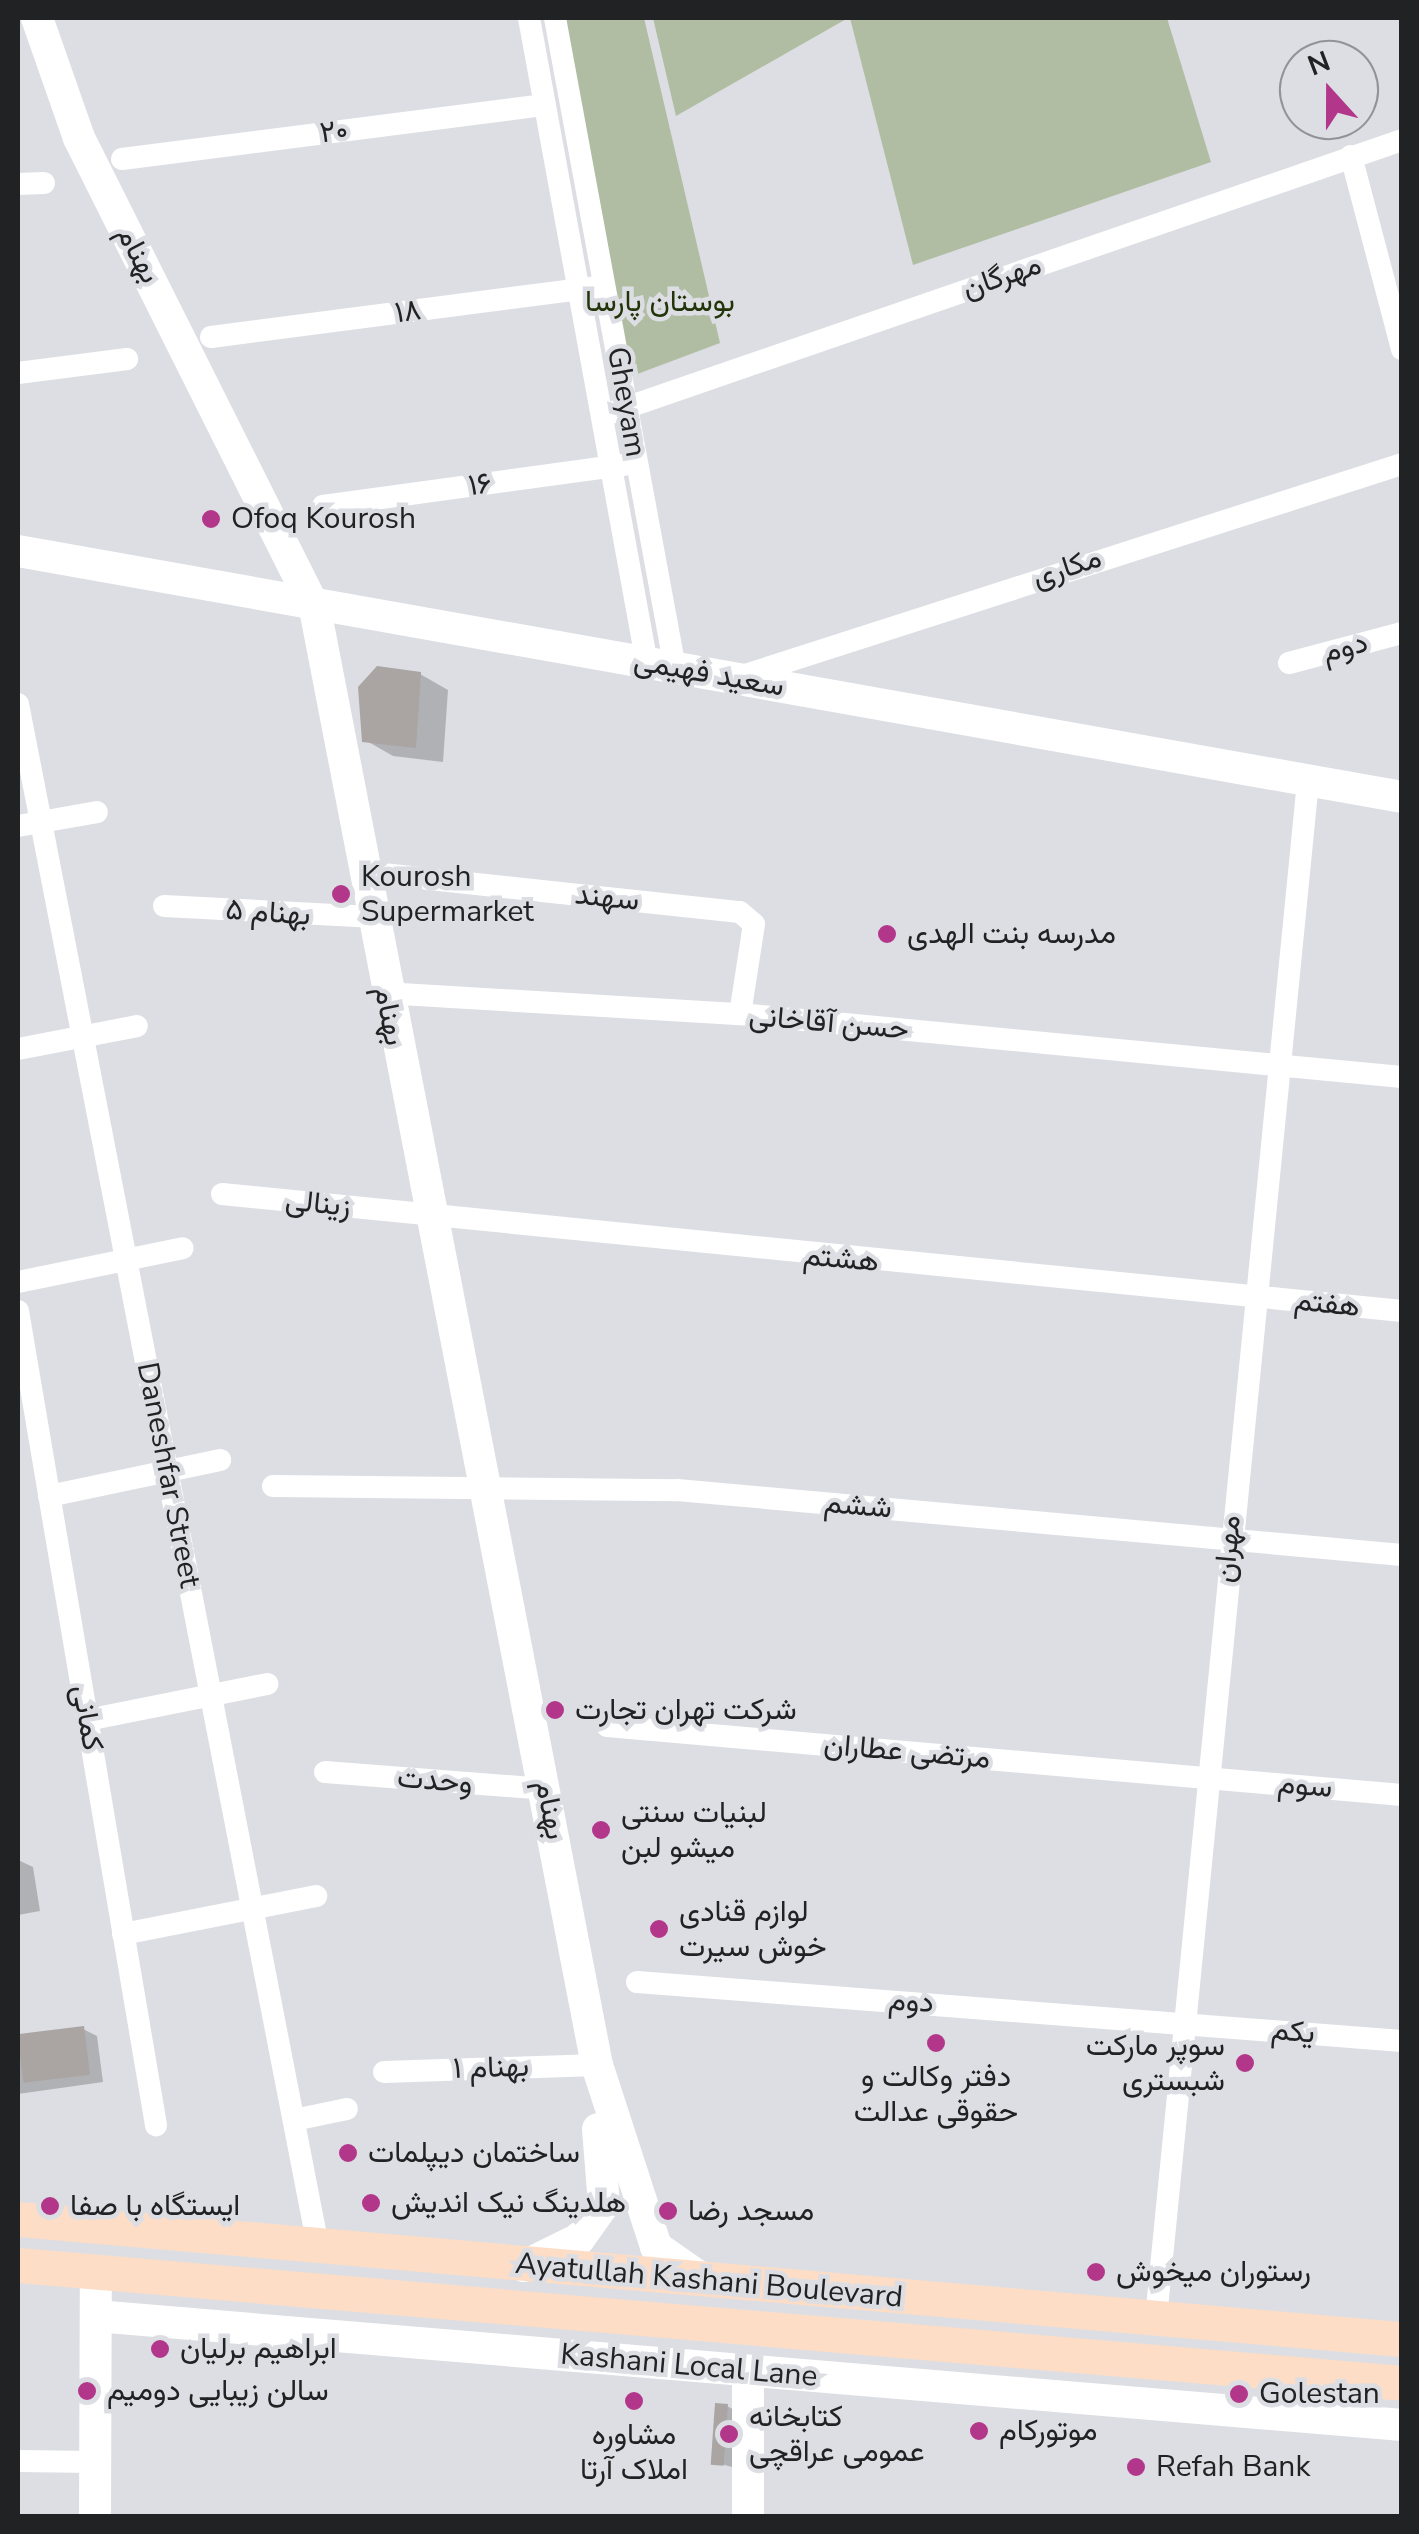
<!DOCTYPE html>
<meta charset="utf-8">
<style>
body{margin:0}
#map{position:relative;width:1419px;height:2534px;overflow:hidden;background:#dcdee3;font-family:"Nunito Sans",Vazirmatn,sans-serif}
div>[style]{position:absolute}
.green>*{inset:0;background:#b0bda2}
.shadow>*{inset:0;background:#0003}
.building>*{inset:0;background:#aaa4a2;transform-origin:0 0}
.street>*{height:22px;margin:-11px;padding:0 11px;transform-origin:11px;border-radius:11px;background:#fff}
.secondary>*{height:32px;margin:-16px;padding:0 16px;transform-origin:16px;border-radius:16px;background:#fff}
.primary>*{height:35px;margin:-17.5px;padding:0 17.5px;transform-origin:17.5px;border-radius:17.5px;background:#fdddc6}
.dots>*{width:28px;height:28px;translate:-50% -50%;box-sizing:border-box;border:5px solid #dcdee3;border-radius:50%}
span{translate:-50% -50%;white-space:nowrap;text-align:center;line-height:1.15;-webkit-text-stroke:9px #dcdee3;paint-order:stroke}
.street-label{font-size:30px;color:#212223}
.park-label{font-size:30px;color:#233409}
.poi-label{font-size:30px;color:#212223}
.left{translate:0 -50%;text-align:left}
.right{translate:-100% -50%;text-align:right}
.frame{position:absolute;inset:0;border:20px solid #212223;pointer-events:none}
.north{position:absolute;left:1279px;top:40px;width:100px;height:100px;box-sizing:border-box;background:#dcdee3;border:2px solid #919396;border-radius:50%;rotate:339deg;font-size:28px;font-weight:700;line-height:40px;text-align:center;color:#212223}
.north::after{content:'';display:block;margin:auto;width:35px;height:45px;background:#b2378a;clip-path:polygon(50% 0,100% 100%,50% 72%,0 100%)}
</style>
<div id="map">
<div class="green">
<div style="clip-path:polygon(557px 18px,644px 18px,720px 343px,624px 379px)"></div>
<div style="clip-path:polygon(653px 18px,848px 18px,676px 116px)"></div>
<div style="clip-path:polygon(850px 18px,1167px 18px,1211px 162px,913px 265px)"></div>
</div>
<div class="shadow">
<div style="clip-path:polygon(420px 674px,448px 690px,443px 762px,393px 756px,365px 740px)"></div>
<div style="clip-path:polygon(18px 1860px,33px 1867px,40px 1911px,18px 1915px)"></div>
<div style="clip-path:polygon(83px 2029px,97px 2036px,103px 2082px,18px 2094px,18px 2037px)"></div>
<div style="clip-path:polygon(727px 2406px,736px 2411px,736px 2468px,717px 2463px)"></div>
</div>
<div class="building">
<div style="clip-path:polygon(377px 666px,421px 672px,416px 748px,362px 742px,358px 687px)"></div>
<div style="left:84px;top:2026px;width:49px;height:67px;rotate:83deg"></div>
<div style="left:715px;top:2403px;width:13px;height:62px;rotate:4deg"></div>
</div>
<div class="street">
<div style="left:529px;top:18px;width:657px;rotate:79.65deg"></div>
<div style="left:555px;top:18px;width:661px;rotate:79.54deg"></div>
<div style="left:1351px;top:156px;width:200px;rotate:75.2deg"></div>
<div style="left:122px;top:159px;width:426px;rotate:-7.3deg"></div>
<div style="left:18px;top:184px;width:26px;rotate:-2deg"></div>
<div style="left:211px;top:337px;width:386px;rotate:-7.4deg"></div>
<div style="left:18px;top:373px;width:110px;rotate:-7.3deg"></div>
<div style="left:602px;top:416px;width:846px;rotate:-19.03deg"></div>
<div style="left:323px;top:506px;width:304px;rotate:-7.8deg"></div>
<div style="left:1289px;top:663px;width:117px;rotate:-14.9deg"></div>
<div style="left:739px;top:677px;width:696px;rotate:-17.81deg"></div>
<div style="left:18px;top:704px;width:1571px;rotate:78.99deg"></div>
<div style="left:18px;top:826px;width:80px;rotate:-10deg"></div>
<div style="left:364px;top:872px;width:378px;rotate:6.1deg"></div>
<div style="left:740px;top:912px;width:18px;rotate:41deg"></div>
<div style="left:754px;top:924px;width:91px;rotate:98.8deg"></div>
<div style="left:164px;top:906px;width:208px;rotate:3deg"></div>
<div style="left:384px;top:993px;width:357px;rotate:3.4deg"></div>
<div style="left:740px;top:1014px;width:665px;rotate:5.44deg"></div>
<div style="left:18px;top:1049px;width:121px;rotate:-10.9deg"></div>
<div style="left:222px;top:1194px;width:1186px;rotate:5.66deg"></div>
<div style="left:18px;top:1282px;width:168px;rotate:-11.6deg"></div>
<div style="left:18px;top:1311px;width:826px;rotate:80.38deg"></div>
<div style="left:273px;top:1486px;width:404px;rotate:0.6deg"></div>
<div style="left:677px;top:1490px;width:728px;rotate:5.12deg"></div>
<div style="left:49px;top:1496px;width:175px;rotate:-11.9deg"></div>
<div style="left:87px;top:1720px;width:184px;rotate:-11.3deg"></div>
<div style="left:607px;top:1726px;width:798px;rotate:4.96deg"></div>
<div style="left:325px;top:1772px;width:222px;rotate:4.4deg"></div>
<div style="left:123px;top:1934px;width:197px;rotate:-11.1deg"></div>
<div style="left:637px;top:1982px;width:767px;rotate:4.41deg"></div>
<div style="left:384px;top:2072px;width:213px;rotate:-1.9deg"></div>
<div style="left:294px;top:2120px;width:54px;rotate:-11.7deg"></div>
<div style="left:1156px;top:2318px;width:1544px;rotate:-84.35deg"></div>
<div style="left:18px;top:2461px;width:77px;rotate:0.7deg"></div>
</div>
<div class="secondary">
<div style="left:37px;top:18px;width:127px;rotate:70.7deg"></div>
<div style="left:79px;top:138px;width:527px;rotate:63.39deg"></div>
<div style="left:315px;top:609px;width:1483px;rotate:79.04deg"></div>
<div style="left:597px;top:2065px;width:191px;rotate:72deg"></div>
<div style="left:656px;top:2247px;width:56px;rotate:34.8deg"></div>
<div style="left:18px;top:551px;width:1406px;rotate:10.08deg"></div>
<div style="left:524px;top:2266px;width:61px;rotate:-26.1deg"></div>
<div style="left:579px;top:2239px;width:43px;rotate:-54.5deg"></div>
<div style="left:604px;top:2204px;width:75px;rotate:-94.6deg"></div>
<div style="left:96px;top:2316px;width:1311px;rotate:4.77deg"></div>
<div style="left:748px;top:2371px;width:145px;rotate:90deg"></div>
<div style="left:95px;top:2516px;width:245px;rotate:-89.8deg"></div>
</div>
<div class="primary">
<div style="left:18px;top:2219px;width:1389px;rotate:4.96deg"></div>
<div style="left:18px;top:2265px;width:1389px;rotate:4.87deg"></div>
</div>
<div class="dots">
<div style="left:211px;top:519px;background:#b2378a"></div>
<div style="left:341px;top:894px;background:#b2378a"></div>
<div style="left:887px;top:934px;background:#b2378a"></div>
<div style="left:555px;top:1710px;background:#b2378a"></div>
<div style="left:601px;top:1830px;background:#b2378a"></div>
<div style="left:659px;top:1929px;background:#b2378a"></div>
<div style="left:936px;top:2043px;background:#b2378a"></div>
<div style="left:1245px;top:2063px;background:#b2378a"></div>
<div style="left:348px;top:2153px;background:#b2378a"></div>
<div style="left:371px;top:2203px;background:#b2378a"></div>
<div style="left:50px;top:2206px;background:#b2378a"></div>
<div style="left:668px;top:2211px;background:#b2378a"></div>
<div style="left:1096px;top:2272px;background:#b2378a"></div>
<div style="left:160px;top:2349px;background:#b2378a"></div>
<div style="left:87px;top:2391px;background:#b2378a"></div>
<div style="left:1239px;top:2394px;background:#b2378a"></div>
<div style="left:634px;top:2401px;background:#b2378a"></div>
<div style="left:979px;top:2431px;background:#b2378a"></div>
<div style="left:729px;top:2434px;background:#b2378a"></div>
<div style="left:1136px;top:2467px;background:#b2378a"></div>
</div>
<div class="street-label">
<span style="left:334px;top:132px;rotate:-7deg">۲۰</span>
<span style="left:138px;top:255px;rotate:62deg">بهنام</span>
<span style="left:1002px;top:277px;rotate:-19deg">مهرگان</span>
<span style="left:408px;top:312px;rotate:-8deg">۱۸</span>
<span style="left:626px;top:402px;rotate:80deg">Gheyam</span>
<span style="left:480px;top:485px;rotate:-8deg">۱۶</span>
<span style="left:1067px;top:568px;rotate:-18deg">مکاری</span>
<span style="left:1345px;top:648px;rotate:-15deg">دوم</span>
<span style="left:709px;top:674px;rotate:10deg">سعید فهیمی</span>
<span style="left:607px;top:898px;rotate:6deg">سهند</span>
<span style="left:268px;top:913px;rotate:4deg">بهنام ۵</span>
<span style="left:389px;top:1016px;rotate:79deg">بهنام</span>
<span style="left:829px;top:1023px;rotate:5deg">حسن آقاخانی</span>
<span style="left:318px;top:1204px;rotate:6deg">زینالی</span>
<span style="left:841px;top:1259px;rotate:5deg">هشتم</span>
<span style="left:1327px;top:1304px;rotate:6deg">هفتم</span>
<span style="left:168px;top:1475px;rotate:79deg">Daneshfar Street</span>
<span style="left:858px;top:1506px;rotate:5deg">ششم</span>
<span style="left:1228px;top:1549px;rotate:-85deg">مهران</span>
<span style="left:87px;top:1718px;rotate:80deg">کمانی</span>
<span style="left:907px;top:1752px;rotate:5deg">مرتضی عطاران</span>
<span style="left:435px;top:1781px;rotate:5deg">وحدت</span>
<span style="left:1305px;top:1786px;rotate:5deg">سوم</span>
<span style="left:550px;top:1810px;rotate:79deg">بهنام</span>
<span style="left:911px;top:2002px;rotate:4deg">دوم</span>
<span style="left:1293px;top:2032px;rotate:5deg">یکم</span>
<span style="left:491px;top:2068px;rotate:-2deg">بهنام ۱</span>
<span style="left:709px;top:2281px;rotate:5deg">Ayatullah Kashani Boulevard</span>
<span style="left:689px;top:2366px;rotate:5deg">Kashani Local Lane</span>
</div>
<div class="park-label">
<span style="left:660px;top:302px">بوستان پارسا</span>
</div>
<div class="poi-label">
<span class="left" style="left:231px;top:519px">Ofoq Kourosh</span>
<span class="left" style="left:361px;top:894px">Kourosh<br>Supermarket</span>
<span class="left" style="left:907px;top:934px">مدرسه بنت الهدی</span>
<span class="left" style="left:575px;top:1710px">شرکت تهران تجارت</span>
<span class="left" style="left:621px;top:1830px">لبنیات سنتی<br>میشو لبن</span>
<span class="left" style="left:679px;top:1929px">لوازم قنادی<br>خوش سیرت</span>
<span class="right" style="left:1225px;top:2063px">سوپر مارکت<br>شبستری</span>
<span style="left:936px;top:2094px">دفتر وکالت و<br>حقوقی عدالت</span>
<span class="left" style="left:368px;top:2153px">ساختمان دیپلمات</span>
<span class="left" style="left:391px;top:2203px">هلدینگ نیک اندیش</span>
<span class="left" style="left:70px;top:2206px">ایستگاه با صفا</span>
<span class="left" style="left:688px;top:2211px">مسجد رضا</span>
<span class="left" style="left:1116px;top:2272px">رستوران میخوش</span>
<span class="left" style="left:180px;top:2349px">ابراهیم برلیان</span>
<span class="left" style="left:107px;top:2391px">سالن زیبایی دومیم</span>
<span class="left" style="left:1259px;top:2394px">Golestan</span>
<span class="left" style="left:749px;top:2434px">کتابخانه<br>عمومی عراقچی</span>
<span class="left" style="left:999px;top:2431px">موتورکام</span>
<span style="left:634px;top:2452px">مشاوره<br>املاک آرتا</span>
<span class="left" style="left:1156px;top:2467px">Refah Bank</span>
</div>
<div class="frame"></div>
<div class="north">N</div>
</div>
